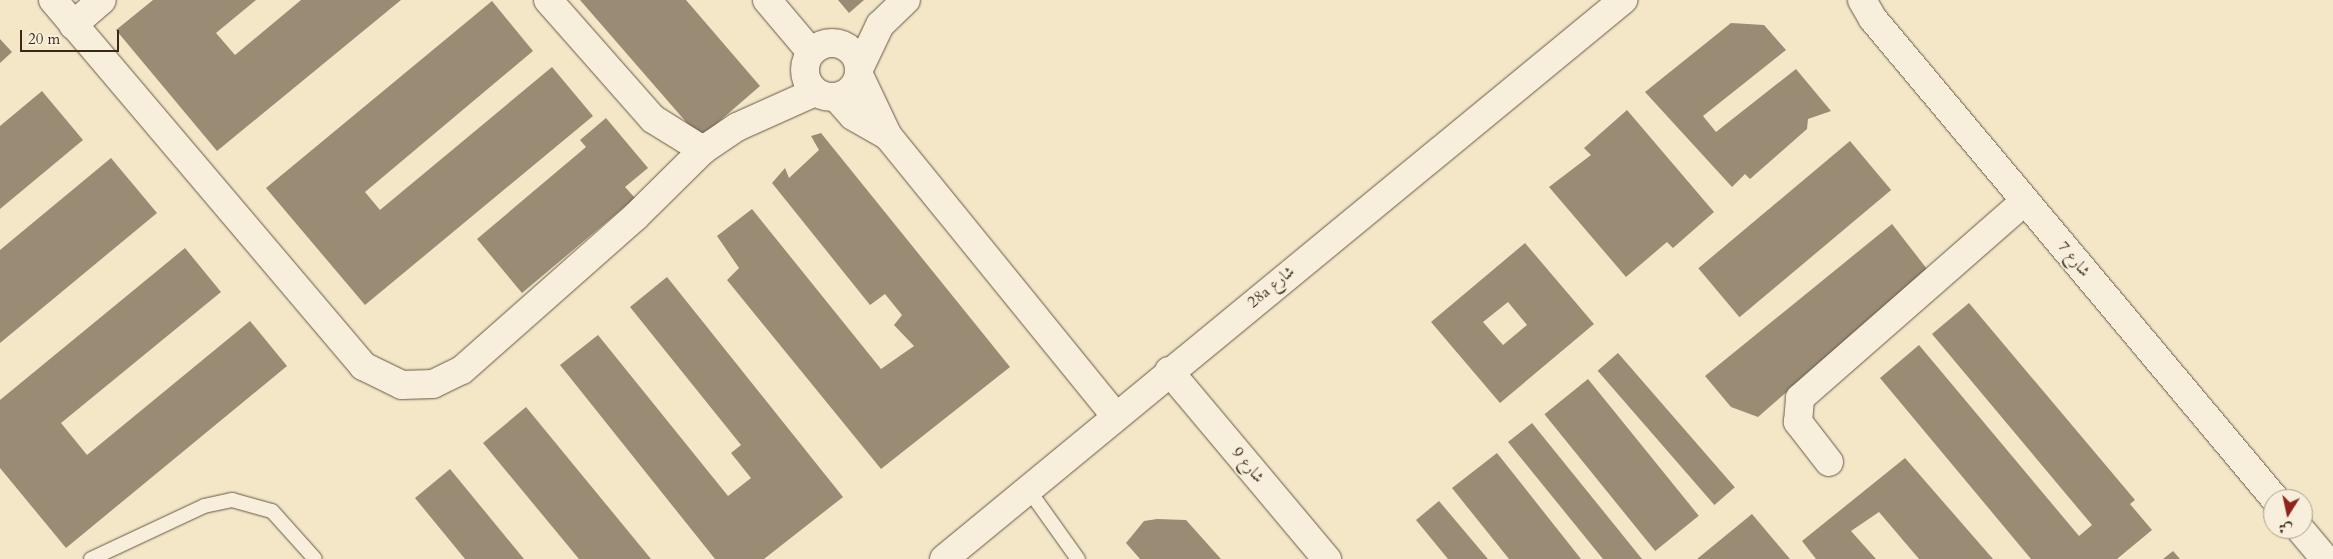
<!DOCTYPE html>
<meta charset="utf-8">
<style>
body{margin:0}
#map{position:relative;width:2333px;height:559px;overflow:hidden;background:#f3e7c8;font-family:Cardo,Amiri,serif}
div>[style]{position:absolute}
.building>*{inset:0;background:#9a8b74;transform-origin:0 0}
.roads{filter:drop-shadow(0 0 1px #685844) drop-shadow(0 0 1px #685844)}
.service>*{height:14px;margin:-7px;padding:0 7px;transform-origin:7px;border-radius:7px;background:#f7efdb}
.minor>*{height:28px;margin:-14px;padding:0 14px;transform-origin:14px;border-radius:14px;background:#f7efdb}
.minor>.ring{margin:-14px;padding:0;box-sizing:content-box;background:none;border:28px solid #f7efdb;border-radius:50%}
span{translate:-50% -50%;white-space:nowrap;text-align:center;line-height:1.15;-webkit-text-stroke:4px #f7efdb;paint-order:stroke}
.street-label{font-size:16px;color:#392818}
.north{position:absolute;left:2263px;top:489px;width:50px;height:50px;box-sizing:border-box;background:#f7efdb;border:1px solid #ab9f8d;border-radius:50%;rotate:190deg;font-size:14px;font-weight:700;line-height:20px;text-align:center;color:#392818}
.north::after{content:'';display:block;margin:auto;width:18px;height:22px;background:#8f2418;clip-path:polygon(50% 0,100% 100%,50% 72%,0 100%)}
.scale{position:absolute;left:20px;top:30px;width:99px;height:22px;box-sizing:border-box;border:2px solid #392818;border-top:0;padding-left:6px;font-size:15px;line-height:18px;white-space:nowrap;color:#392818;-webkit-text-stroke:4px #f7efdb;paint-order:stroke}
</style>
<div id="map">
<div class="building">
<div style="clip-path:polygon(153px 0,256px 0,216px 33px,235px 55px,301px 0,401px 0,217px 151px,116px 30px)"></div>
<div style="clip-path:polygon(580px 0,686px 0,760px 86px,700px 138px)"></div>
<div style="clip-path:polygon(838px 0,864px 0,849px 13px)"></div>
<div style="clip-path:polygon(492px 1px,533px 51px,365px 192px,380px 210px,552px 67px,593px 116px,365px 305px,266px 188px)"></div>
<div style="clip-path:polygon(1731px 23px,1764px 25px,1786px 50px,1703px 116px,1716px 132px,1796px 69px,1831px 111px,1808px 119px,1807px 129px,1750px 179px,1745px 174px,1732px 187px,1645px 92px)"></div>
<div style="clip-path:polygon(0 39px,12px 52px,0 63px)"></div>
<div style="clip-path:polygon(42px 91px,83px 140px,0 209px,0 126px)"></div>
<div style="clip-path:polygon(1627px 110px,1714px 212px,1673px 248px,1667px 242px,1626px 277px,1549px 187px,1591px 155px,1584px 148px)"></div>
<div style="clip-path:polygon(606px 118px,648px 168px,625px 187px,635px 198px,522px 293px,477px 239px,586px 147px,580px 140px)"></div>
<div style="clip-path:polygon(821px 133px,1010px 367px,881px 469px,727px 280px,739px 268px,717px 236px,752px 209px,881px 369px,914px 346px,894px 325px,902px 315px,885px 294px,870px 305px,772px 183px,785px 168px,789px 178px,819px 150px,811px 136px)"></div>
<div style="left:1850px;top:141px;width:64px;height:198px;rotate:50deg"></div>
<div style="clip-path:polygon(111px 158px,157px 213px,0 343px,0 250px)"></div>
<div style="clip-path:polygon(1892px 224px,1927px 269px,1758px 417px,1731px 407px,1705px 376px)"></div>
<div style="clip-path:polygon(evenodd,1525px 243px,1594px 324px,1500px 403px,1431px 322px,1525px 243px,1508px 302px,1527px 325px,1503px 345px,1483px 322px,1508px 302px)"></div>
<div style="clip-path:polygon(185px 248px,221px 292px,61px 423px,87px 455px,250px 321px,287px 366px,66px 548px,0 468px,0 400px)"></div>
<div style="clip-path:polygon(667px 277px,843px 497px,764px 559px,715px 559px,560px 365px,598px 335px,728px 496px,751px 478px,731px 453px,741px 445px,630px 307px)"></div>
<div style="clip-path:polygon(1969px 303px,2135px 500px,2130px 504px,2152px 530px,2117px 559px,2031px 559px,1880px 378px,1919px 345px,2079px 536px,2092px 525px,1932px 334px)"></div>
<div style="left:1618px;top:353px;width:178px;height:27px;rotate:49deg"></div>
<div style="left:1588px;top:379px;width:176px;height:56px;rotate:51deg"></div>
<div style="clip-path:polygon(526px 407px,651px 559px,579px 559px,483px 443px)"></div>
<div style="clip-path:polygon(1532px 423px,1642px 559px,1603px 559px,1508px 442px)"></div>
<div style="clip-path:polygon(1497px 453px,1581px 559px,1509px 559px,1452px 488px)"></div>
<div style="clip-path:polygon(1905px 458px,1993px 559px,1919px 559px,1879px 512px,1851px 531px,1876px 559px,1816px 559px,1802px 541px)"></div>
<div style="clip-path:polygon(450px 469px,524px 559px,465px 559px,415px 498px)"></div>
<div style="clip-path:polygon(1439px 501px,1488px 559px,1448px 559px,1416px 520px)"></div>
<div style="clip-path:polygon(1752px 514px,1790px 559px,1697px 559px)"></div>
<div style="clip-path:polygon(1157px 519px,1186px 520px,1221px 559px,1140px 559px,1126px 543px,1144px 521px)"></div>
<div style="clip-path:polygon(2173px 551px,2180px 559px,2163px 559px)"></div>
</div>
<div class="roads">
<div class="service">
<div style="left:1028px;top:489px;width:86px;rotate:54.5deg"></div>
<div style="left:91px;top:559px;width:125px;rotate:-25.1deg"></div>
<div style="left:204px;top:506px;width:29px;rotate:-12deg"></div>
<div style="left:232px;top:500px;width:41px;rotate:15.4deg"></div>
<div style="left:272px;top:511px;width:64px;rotate:48.1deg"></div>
</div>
<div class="minor">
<div style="left:53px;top:0;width:480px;rotate:49.7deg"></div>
<div style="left:363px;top:366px;width:43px;rotate:26deg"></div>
<div style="left:402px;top:385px;width:31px;rotate:-2deg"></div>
<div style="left:433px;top:384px;width:32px;rotate:-26deg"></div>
<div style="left:462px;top:370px;width:231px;rotate:-41.5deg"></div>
<div style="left:635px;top:217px;width:95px;rotate:-44.6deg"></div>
<div style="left:703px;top:150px;width:41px;rotate:-34.1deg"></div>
<div style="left:737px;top:127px;width:85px;rotate:-24.2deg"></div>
<div style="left:548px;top:0;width:159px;rotate:48.6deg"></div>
<div style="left:653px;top:119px;width:59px;rotate:31.8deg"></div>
<div style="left:767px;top:0;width:68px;rotate:49.8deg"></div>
<div style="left:1862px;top:0;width:22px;rotate:60deg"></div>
<div style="left:1873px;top:19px;width:626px;rotate:50.05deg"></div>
<div style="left:73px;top:25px;width:38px;rotate:-41deg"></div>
<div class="ring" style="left:805px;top:43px;width:26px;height:26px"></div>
<div style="left:859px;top:69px;width:49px;rotate:-64.5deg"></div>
<div style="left:880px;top:25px;width:36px;rotate:-44deg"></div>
<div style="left:859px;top:75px;width:68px;rotate:64.6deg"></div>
<div style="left:888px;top:136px;width:360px;rotate:50.9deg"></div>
<div style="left:836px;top:97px;width:25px;rotate:48deg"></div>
<div style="left:853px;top:116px;width:40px;rotate:29.7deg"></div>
<div style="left:1169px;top:371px;width:246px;rotate:50deg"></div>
<div style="left:1829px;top:462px;width:51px;rotate:-127.8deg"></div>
<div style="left:1798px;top:422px;width:24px;rotate:-85deg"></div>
<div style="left:1800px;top:398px;width:299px;rotate:-41.2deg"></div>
<div style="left:2300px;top:529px;width:39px;rotate:50deg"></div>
<div style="left:944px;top:559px;width:880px;rotate:-39.46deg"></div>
</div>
</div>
<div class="street-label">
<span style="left:2074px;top:259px;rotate:50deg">شارع 7</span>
<span style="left:1271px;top:287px;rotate:-40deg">28a شارع</span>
<span style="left:1248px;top:465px;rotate:50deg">شارع 9</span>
</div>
<div class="north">ش</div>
<div class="scale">20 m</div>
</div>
